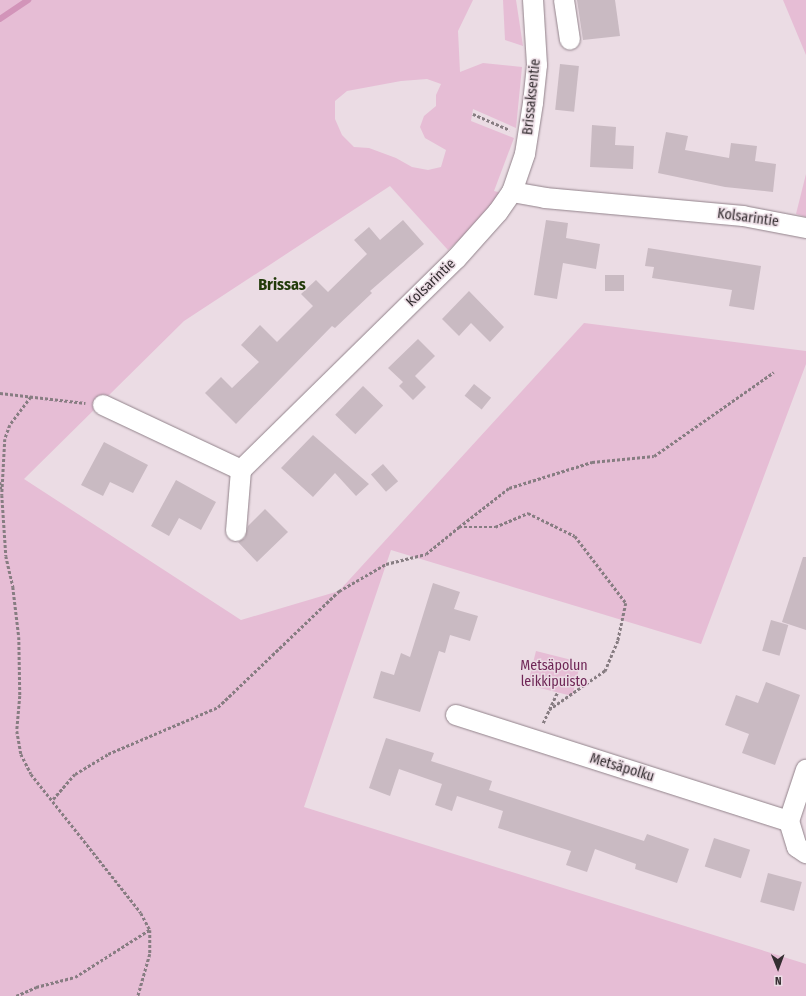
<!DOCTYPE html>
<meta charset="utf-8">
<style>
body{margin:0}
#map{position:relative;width:806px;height:996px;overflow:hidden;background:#ebdce4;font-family:"Fira Sans Condensed",sans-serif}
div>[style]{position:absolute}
.green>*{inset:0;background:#e6bdd5;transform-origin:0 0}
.stream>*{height:5.5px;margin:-2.75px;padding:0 2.75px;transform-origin:2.75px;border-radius:2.75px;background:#d294b9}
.building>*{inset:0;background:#c9bac2;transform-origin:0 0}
.path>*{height:2.5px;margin-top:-1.25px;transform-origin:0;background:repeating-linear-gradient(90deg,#877d82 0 3px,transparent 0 5px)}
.roads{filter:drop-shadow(0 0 1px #92838b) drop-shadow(0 0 1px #92838b)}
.minor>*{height:20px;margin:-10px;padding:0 10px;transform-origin:10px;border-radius:10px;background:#fff}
span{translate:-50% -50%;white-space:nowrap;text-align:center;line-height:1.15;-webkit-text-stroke:3px #ebdce4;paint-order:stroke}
.street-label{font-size:14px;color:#342e31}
.park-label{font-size:14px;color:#6f2656}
.quarter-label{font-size:16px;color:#223b0a;font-weight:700}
.north{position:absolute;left:758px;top:948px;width:40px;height:40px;-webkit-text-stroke:3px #ebdce4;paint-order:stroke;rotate:179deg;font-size:11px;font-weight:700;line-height:16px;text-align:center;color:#342e31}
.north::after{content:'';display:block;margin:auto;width:14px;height:18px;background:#342e31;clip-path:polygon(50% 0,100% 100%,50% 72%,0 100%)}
</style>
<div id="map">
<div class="green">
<div style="clip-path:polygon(evenodd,0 0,473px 0,458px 31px,460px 72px,483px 63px,522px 67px,516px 128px,473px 109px,471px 121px,514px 138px,494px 191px,502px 193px,490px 212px,448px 250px,390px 186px,184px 321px,24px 479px,241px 620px,339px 591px,584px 323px,806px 351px,806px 364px,701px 644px,391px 550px,304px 807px,806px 964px,806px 996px,0 996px,0 0,427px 79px,441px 84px,436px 95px,436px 106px,424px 116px,420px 127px,425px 138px,446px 150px,441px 167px,428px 170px,412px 167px,396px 158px,369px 148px,354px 147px,342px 135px,335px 119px,335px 101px,347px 91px,401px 81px,427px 79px)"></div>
<div style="clip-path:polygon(503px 0,516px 0,523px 46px,505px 40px)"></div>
<div style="clip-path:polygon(783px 0,806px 0,806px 55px)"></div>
<div style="clip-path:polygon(806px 174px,806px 217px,796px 214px)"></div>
<div style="left:536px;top:651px;width:46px;height:35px;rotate:14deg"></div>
</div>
<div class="stream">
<div style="left:0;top:19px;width:34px;rotate:-34deg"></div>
</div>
<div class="building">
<div style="clip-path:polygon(577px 0,615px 0,620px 36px,583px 40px)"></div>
<div style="left:560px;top:64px;width:19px;height:46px;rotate:6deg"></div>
<div style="clip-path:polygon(592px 125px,616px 127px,615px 145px,634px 146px,633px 169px,590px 167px)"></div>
<div style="clip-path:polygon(666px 132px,688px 136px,685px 150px,729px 158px,731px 143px,757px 146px,755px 161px,776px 164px,773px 192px,725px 187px,658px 173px)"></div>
<div style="clip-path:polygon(403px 220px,424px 244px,370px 291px,372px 293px,335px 328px,332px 326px,236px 424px,205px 393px,221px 377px,232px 388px,259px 362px,241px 345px,260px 325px,277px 342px,313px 306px,301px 294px,316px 280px,328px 292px,367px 254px,354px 240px,369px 227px,380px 240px)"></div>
<div style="clip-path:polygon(546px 220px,568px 223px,566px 238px,600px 244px,596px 269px,563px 263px,557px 299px,534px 295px)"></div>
<div style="clip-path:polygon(648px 248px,761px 266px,754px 310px,729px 306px,732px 290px,652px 278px,654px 267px,645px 266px)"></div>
<div style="left:605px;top:275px;width:19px;height:16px"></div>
<div style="clip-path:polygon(469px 291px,504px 327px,490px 342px,471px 323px,459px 336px,442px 319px)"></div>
<div style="clip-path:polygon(418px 339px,435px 356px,415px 376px,426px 387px,413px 400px,399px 386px,403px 382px,388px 368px)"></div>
<div style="left:474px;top:384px;width:22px;height:15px;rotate:39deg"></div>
<div style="left:363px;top:386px;width:28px;height:40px;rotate:44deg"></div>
<div style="clip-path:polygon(313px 435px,369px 484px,356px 496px,335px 473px,313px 497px,281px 468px)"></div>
<div style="clip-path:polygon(104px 442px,148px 465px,133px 493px,110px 482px,103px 496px,81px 485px)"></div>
<div style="left:383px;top:464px;width:23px;height:16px;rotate:49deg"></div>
<div style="clip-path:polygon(176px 480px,216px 502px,201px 530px,179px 518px,169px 536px,151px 526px)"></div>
<div style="clip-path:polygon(265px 509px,288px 532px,257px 562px,238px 542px,245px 538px,248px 526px)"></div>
<div style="clip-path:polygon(803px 557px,806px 557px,806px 630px,782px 622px)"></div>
<div style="clip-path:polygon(433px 583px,460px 592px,454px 609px,478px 616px,470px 641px,450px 635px,445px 653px,439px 651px,420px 712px,373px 698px,381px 671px,394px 675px,401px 653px,410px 657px)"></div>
<div style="left:771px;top:620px;width:18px;height:32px;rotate:16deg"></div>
<div style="clip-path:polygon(766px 682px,800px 695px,775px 765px,742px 753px,749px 734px,725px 725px,736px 695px,758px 703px)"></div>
<div style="clip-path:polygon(386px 738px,434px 753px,431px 761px,492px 781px,489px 790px,644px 841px,647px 834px,689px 849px,677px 883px,635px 869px,636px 864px,595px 849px,587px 872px,566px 865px,571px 851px,498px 828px,503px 811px,457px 796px,452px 811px,435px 805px,442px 784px,399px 769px,390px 796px,369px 788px)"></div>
<div style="left:714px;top:838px;width:38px;height:30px;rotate:18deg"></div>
<div style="left:768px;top:873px;width:35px;height:30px;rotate:15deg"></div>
</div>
<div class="path">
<div style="left:473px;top:114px;width:40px;rotate:23.4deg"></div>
<div style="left:0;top:393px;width:86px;rotate:6.7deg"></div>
<div style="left:31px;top:397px;width:35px;rotate:127deg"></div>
<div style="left:10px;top:425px;width:15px;rotate:110deg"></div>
<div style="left:5px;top:439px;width:56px;rotate:93.1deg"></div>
<div style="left:2px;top:495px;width:61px;rotate:86.2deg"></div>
<div style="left:6px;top:556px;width:32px;rotate:77deg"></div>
<div style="left:13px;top:587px;width:50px;rotate:83.2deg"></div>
<div style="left:19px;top:637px;width:59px;rotate:89deg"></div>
<div style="left:20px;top:696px;width:35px;rotate:95deg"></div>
<div style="left:17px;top:731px;width:23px;rotate:80deg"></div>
<div style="left:21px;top:754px;width:22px;rotate:63deg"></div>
<div style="left:31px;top:774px;width:177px;rotate:51.6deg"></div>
<div style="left:141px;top:913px;width:19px;rotate:62deg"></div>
<div style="left:150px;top:930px;width:24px;rotate:90deg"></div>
<div style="left:150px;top:954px;width:44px;rotate:105.9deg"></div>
<div style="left:0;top:482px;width:7px;rotate:82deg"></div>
<div style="left:459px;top:527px;width:63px;rotate:-38deg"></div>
<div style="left:509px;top:488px;width:87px;rotate:-17.4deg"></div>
<div style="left:592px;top:462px;width:62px;rotate:-5.5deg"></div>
<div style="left:654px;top:456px;width:146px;rotate:-35deg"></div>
<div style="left:543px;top:723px;width:33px;rotate:-65deg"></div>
<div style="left:53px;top:799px;width:33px;rotate:-49deg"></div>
<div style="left:75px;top:774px;width:39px;rotate:-31deg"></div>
<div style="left:108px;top:754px;width:120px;rotate:-23.1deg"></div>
<div style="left:218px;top:707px;width:168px;rotate:-43.8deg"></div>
<div style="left:339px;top:591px;width:54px;rotate:-29.9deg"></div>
<div style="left:386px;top:564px;width:41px;rotate:-14deg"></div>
<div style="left:426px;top:554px;width:43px;rotate:-39.3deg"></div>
<div style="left:459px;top:527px;width:36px"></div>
<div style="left:495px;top:527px;width:36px;rotate:-23deg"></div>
<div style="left:528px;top:513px;width:52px;rotate:26.1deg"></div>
<div style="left:575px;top:536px;width:84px;rotate:52.7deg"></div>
<div style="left:626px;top:603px;width:39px;rotate:102deg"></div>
<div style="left:618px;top:641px;width:33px;rotate:113deg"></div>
<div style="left:605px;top:671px;width:68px;rotate:145.1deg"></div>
<div style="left:16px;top:996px;width:22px;rotate:-24deg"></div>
<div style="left:36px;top:987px;width:40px;rotate:-14.4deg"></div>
<div style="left:75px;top:977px;width:88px;rotate:-32.4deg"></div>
</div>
<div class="roads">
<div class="minor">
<div style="left:564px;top:0;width:40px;rotate:81.5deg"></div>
<div style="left:512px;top:192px;width:40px;rotate:-71.1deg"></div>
<div style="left:525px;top:154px;width:52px;rotate:-81.1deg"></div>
<div style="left:533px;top:103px;width:38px;rotate:-84deg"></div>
<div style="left:537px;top:65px;width:65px;rotate:-93.5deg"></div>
<div style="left:103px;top:405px;width:153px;rotate:25.2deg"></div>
<div style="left:241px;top:470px;width:301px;rotate:-44.5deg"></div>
<div style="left:456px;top:259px;width:63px;rotate:-48.2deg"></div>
<div style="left:498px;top:212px;width:24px;rotate:-55deg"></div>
<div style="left:512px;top:192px;width:34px;rotate:10deg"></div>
<div style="left:545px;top:198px;width:199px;rotate:5.2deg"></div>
<div style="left:743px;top:216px;width:64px;rotate:10.8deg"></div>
<div style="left:236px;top:531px;width:61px;rotate:-85.3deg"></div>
<div style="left:456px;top:715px;width:349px;rotate:17.7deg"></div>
<div style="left:789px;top:821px;width:54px;rotate:-71.6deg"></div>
<div style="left:789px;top:821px;width:27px;rotate:73deg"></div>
<div style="left:797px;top:847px;width:11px;rotate:34deg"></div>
</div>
</div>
<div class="street-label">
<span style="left:532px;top:97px;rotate:-84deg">Brissaksentie</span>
<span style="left:748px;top:218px;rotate:8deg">Kolsarintie</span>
<span style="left:431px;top:283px;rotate:-44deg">Kolsarintie</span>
<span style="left:622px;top:768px;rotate:17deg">Metsäpolku</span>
</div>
<div class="park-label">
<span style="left:554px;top:674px">Metsäpolun<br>leikkipuisto</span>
</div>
<div class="quarter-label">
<span style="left:282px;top:285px">Brissas</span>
</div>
<div class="north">N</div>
</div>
